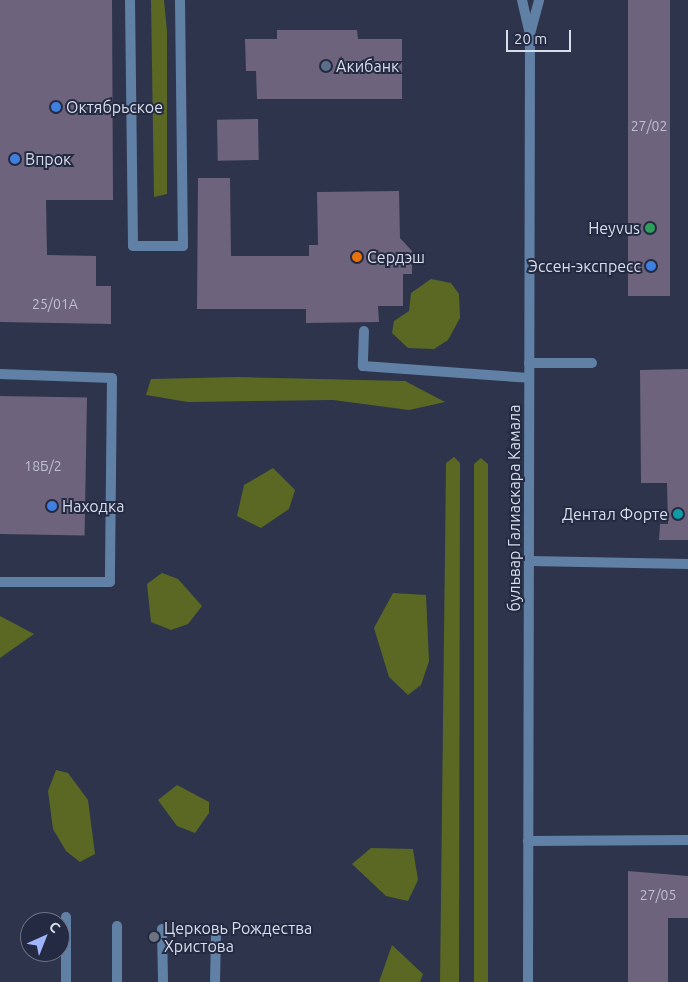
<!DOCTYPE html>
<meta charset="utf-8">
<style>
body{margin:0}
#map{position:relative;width:688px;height:982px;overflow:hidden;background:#2e344c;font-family:Ubuntu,sans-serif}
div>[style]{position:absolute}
.forest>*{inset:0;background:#5a6824}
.building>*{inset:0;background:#6d637d;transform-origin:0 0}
.lane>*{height:10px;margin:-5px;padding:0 5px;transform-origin:5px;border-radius:5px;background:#6180a6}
.street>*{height:10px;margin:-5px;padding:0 5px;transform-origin:5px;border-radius:5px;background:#6180a6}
.dots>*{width:14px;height:14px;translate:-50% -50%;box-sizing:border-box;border:2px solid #242a41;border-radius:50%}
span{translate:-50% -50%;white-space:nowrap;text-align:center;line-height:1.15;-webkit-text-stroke:4px #242a41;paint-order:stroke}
.number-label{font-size:14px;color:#bebfd1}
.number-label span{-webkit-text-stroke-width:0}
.poi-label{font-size:16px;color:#d9deed}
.left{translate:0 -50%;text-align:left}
.right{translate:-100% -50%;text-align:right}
.street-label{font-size:16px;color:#d9deed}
.north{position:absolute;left:20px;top:912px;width:50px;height:50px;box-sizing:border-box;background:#242a41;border:1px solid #6c7286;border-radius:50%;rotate:44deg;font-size:14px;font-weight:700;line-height:20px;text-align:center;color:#d9deed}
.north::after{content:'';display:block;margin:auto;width:18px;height:22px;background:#a0b3fd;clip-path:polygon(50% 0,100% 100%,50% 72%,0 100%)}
.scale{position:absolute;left:506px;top:30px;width:65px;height:22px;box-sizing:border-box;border:2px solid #d9deed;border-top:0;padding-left:6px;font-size:15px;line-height:18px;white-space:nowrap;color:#d9deed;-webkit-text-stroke:4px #242a41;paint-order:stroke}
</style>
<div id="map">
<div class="forest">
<div style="clip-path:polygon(151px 0,164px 0,167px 31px,167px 194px,154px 197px)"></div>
<div style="clip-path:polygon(431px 279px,451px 283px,459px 294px,460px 318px,448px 340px,434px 349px,408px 348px,392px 333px,394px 321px,409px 311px,411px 293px)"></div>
<div style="clip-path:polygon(238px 377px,405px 381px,445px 402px,409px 410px,333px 400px,188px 402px,146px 395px,151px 379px)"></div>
<div style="clip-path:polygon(454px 457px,460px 463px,459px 982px,440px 982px,446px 463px)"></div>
<div style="clip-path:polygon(481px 458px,488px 464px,488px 982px,474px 982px,474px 464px)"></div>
<div style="clip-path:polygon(273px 468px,295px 490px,289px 509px,261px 528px,237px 516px,244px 485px)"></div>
<div style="clip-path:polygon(162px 573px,178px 579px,202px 606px,188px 624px,171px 630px,151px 622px,147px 584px)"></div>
<div style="clip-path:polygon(393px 593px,426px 595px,429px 661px,421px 685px,408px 695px,389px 677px,374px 628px)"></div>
<div style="clip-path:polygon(0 616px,34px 634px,0 658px)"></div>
<div style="clip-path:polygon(56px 770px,68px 773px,88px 800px,95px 854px,80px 862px,66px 851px,53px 829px,48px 791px)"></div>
<div style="clip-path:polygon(177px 785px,209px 802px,209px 813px,195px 833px,177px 826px,158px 800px)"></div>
<div style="clip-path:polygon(371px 848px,413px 849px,418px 880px,408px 901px,386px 896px,352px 864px)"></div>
<div style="clip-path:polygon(392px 945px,423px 974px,420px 982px,379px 982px)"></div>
</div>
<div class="building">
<div style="clip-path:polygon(0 0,112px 0,113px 200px,46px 200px,47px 255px,96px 256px,96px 286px,111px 286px,111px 324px,0 322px)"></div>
<div style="left:628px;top:0;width:42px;height:296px"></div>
<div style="clip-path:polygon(277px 30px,357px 30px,358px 39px,402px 39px,402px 99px,257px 99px,256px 71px,246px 71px,245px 39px,277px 39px)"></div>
<div style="left:258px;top:119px;width:41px;height:41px;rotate:89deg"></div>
<div style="clip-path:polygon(198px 178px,230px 178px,231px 256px,309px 256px,309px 245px,318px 245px,317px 192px,399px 191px,400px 238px,412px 251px,412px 274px,403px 274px,403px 306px,378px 306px,379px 322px,306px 323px,306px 309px,197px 309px)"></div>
<div style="clip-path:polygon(688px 369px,688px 540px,659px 540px,660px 524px,668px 524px,667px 483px,641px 483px,640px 370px)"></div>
<div style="left:0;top:396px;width:87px;height:138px;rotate:1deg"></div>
<div style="clip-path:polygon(628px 871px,688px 876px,688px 918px,668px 918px,668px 982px,628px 982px)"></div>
</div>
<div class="lane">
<div style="left:130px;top:0;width:246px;rotate:89.3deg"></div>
<div style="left:133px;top:246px;width:50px"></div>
<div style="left:183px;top:246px;width:246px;rotate:-90.7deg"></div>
<div style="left:364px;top:331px;width:35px;rotate:92deg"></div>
<div style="left:363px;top:366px;width:166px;rotate:4.1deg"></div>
<div style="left:529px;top:363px;width:63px"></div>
<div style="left:0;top:374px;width:112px;rotate:2deg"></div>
<div style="left:112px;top:378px;width:204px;rotate:90.6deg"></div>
<div style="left:110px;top:582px;width:110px;rotate:180deg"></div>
<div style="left:529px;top:561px;width:159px;rotate:1.1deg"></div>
<div style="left:528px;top:841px;width:160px;rotate:-0.4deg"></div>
<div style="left:66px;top:917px;width:65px;rotate:90deg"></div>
<div style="left:162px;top:929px;width:53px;rotate:88.9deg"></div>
<div style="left:117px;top:982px;width:56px;rotate:-90deg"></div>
<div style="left:215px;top:982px;width:47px;rotate:-88.8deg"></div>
</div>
<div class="street">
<div style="left:522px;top:0;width:36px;rotate:77deg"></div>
<div style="left:530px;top:35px;width:947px;rotate:90.12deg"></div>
<div style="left:530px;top:34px;width:35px;rotate:-75deg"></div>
</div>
<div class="dots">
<div style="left:326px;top:66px;background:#5c6f8a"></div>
<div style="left:56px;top:107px;background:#3f7fe0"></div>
<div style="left:15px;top:159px;background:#3f7fe0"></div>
<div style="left:650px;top:228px;background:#2e9e5b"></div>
<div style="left:357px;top:257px;background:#e8710a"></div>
<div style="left:651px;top:266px;background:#3f7fe0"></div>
<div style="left:52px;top:506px;background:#3f7fe0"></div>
<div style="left:678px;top:514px;background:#0f9aa8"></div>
<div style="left:154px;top:937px;background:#6b7280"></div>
</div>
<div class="number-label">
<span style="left:649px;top:126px">27/02</span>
<span style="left:55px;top:304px">25/01А</span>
<span style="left:43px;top:466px">18Б/2</span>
<span style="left:658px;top:895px">27/05</span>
</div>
<div class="poi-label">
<span class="left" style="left:336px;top:66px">Акибанк</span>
<span class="left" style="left:66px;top:107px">Октябрьское</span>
<span class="left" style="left:25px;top:159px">Впрок</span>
<span class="right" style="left:640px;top:228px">Heyvus</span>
<span class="left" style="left:367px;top:257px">Сердэш</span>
<span class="right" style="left:641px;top:266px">Эссен-экспресс</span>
<span class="left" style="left:62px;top:506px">Находка</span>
<span class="right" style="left:668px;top:514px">Дентал Форте</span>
<span class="left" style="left:164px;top:937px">Церковь Рождества<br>Христова</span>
</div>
<div class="street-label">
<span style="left:514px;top:508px;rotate:-90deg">бульвар Галиаскара Камала</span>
</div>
<div class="north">С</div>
<div class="scale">20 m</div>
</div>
